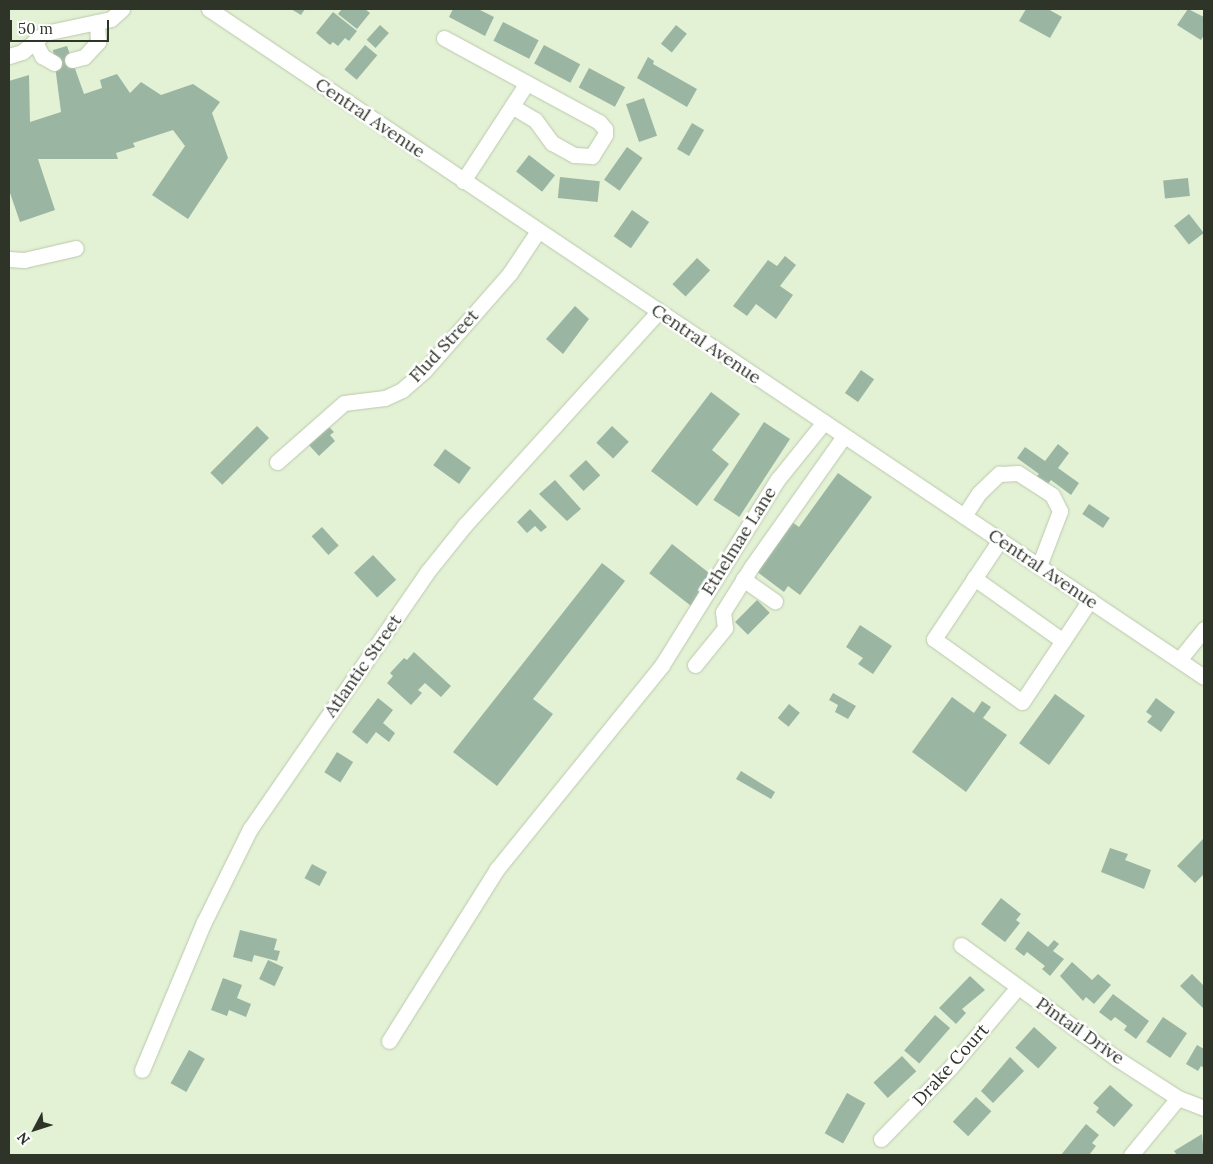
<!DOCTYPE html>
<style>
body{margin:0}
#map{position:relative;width:1213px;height:1164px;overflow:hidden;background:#e3f1d4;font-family:Lora,serif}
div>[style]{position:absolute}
.building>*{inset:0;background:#9ab6a3;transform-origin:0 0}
.roads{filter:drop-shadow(0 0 1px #bbc8ac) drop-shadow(0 0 1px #bbc8ac)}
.minor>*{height:15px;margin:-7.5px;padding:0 7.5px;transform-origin:7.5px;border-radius:7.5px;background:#fff}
span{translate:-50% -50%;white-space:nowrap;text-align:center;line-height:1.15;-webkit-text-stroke:5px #fff;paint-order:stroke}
.street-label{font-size:18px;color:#2e3428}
.frame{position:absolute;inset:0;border:10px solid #2e3428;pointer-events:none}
.north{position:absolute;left:10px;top:1104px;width:50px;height:50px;-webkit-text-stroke:4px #fff;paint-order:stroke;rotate:230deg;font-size:14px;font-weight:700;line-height:20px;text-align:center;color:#2e3428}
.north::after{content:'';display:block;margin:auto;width:18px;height:22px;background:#2e3428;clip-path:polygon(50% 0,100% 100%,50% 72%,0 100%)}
.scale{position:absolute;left:10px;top:20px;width:99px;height:22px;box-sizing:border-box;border:2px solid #2e3428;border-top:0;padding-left:6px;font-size:15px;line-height:18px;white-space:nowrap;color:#2e3428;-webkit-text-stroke:4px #fff;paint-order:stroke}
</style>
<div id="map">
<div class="building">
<div style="clip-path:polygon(291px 9px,305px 9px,301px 15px)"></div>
<div style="clip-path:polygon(342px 9px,365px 9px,370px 13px,357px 29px,338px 14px)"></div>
<div style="clip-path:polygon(453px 9px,478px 9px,494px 17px,485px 36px,449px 17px)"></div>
<div style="clip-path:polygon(1026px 9px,1048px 9px,1062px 17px,1050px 38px,1019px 21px)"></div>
<div style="clip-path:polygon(1188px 9px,1204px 17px,1204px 35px,1201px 40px,1177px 25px)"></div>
<div style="clip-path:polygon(333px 12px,357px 31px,349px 41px,345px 38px,338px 46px,333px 42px,330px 45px,316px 33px)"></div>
<div style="left:503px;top:22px;width:40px;height:21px;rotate:27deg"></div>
<div style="left:380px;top:25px;width:12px;height:20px;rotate:42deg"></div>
<div style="left:676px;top:25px;width:14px;height:24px;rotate:39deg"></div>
<div style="left:365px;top:45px;width:16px;height:32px;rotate:40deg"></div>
<div style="left:544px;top:45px;width:41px;height:21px;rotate:28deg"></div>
<div style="clip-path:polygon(67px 46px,84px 94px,102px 88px,100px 80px,117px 74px,130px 93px,141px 82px,161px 95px,193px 84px,220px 102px,212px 113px,228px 158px,188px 219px,152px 195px,185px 146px,173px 130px,133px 143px,135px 147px,116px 153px,118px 159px,38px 159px,55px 210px,20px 222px,9px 190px,9px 81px,29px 75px,30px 122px,61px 112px,53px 50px)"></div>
<div style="clip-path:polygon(648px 57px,654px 61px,653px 64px,697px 89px,687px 107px,637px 78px)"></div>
<div style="left:589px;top:68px;width:41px;height:22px;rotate:28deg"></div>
<div style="left:644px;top:98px;width:40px;height:19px;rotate:71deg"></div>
<div style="left:692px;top:123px;width:14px;height:30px;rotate:30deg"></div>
<div style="left:627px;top:147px;width:19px;height:40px;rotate:35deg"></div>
<div style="left:529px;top:155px;width:33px;height:21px;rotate:38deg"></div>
<div style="left:560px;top:177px;width:40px;height:21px;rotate:6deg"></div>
<div style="left:1188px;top:178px;width:18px;height:25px;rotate:84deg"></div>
<div style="left:632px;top:210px;width:21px;height:32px;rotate:35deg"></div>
<div style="left:1189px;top:214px;width:24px;height:19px;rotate:52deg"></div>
<div style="clip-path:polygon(785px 256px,796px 265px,780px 286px,793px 295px,776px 319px,756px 304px,747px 316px,733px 306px,768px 260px,777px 266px)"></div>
<div style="left:697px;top:258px;width:18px;height:36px;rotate:43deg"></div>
<div style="clip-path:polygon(575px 306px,589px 319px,563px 354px,546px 339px)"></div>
<div style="left:861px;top:370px;width:16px;height:28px;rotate:35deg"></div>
<div style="clip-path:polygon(711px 392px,740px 414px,712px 450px,729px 464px,697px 506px,651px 471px)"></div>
<div style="left:764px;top:422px;width:31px;height:93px;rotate:33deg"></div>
<div style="left:257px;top:426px;width:17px;height:66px;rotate:45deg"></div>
<div style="clip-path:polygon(328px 426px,334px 432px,330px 435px,335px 441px,319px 456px,308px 444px)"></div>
<div style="left:612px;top:426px;width:23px;height:23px;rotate:43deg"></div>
<div style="clip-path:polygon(1058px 444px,1069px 453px,1058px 468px,1079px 483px,1071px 495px,1051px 480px,1047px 485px,1036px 477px,1039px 474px,1017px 458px,1025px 447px,1045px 461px)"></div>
<div style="left:445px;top:449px;width:32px;height:20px;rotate:36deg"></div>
<div style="left:586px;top:460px;width:21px;height:23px;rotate:47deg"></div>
<div style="clip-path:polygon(838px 473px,872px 497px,800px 595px,788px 586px,784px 592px,756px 571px,792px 522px,799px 527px)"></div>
<div style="clip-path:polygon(555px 480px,581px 509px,567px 521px,539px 494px)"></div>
<div style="left:1089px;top:504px;width:25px;height:12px;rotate:34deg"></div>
<div style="clip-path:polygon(530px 509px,547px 527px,541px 532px,535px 526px,527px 533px,517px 522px)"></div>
<div style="left:322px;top:527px;width:25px;height:14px;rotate:48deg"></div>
<div style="left:672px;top:544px;width:54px;height:37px;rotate:38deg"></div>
<div style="left:373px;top:555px;width:34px;height:26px;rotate:47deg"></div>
<div style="clip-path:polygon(602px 563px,625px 581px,533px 699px,553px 714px,497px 786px,453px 752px)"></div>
<div style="left:757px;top:600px;width:18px;height:31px;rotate:45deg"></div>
<div style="clip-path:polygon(860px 625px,892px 646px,873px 674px,858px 664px,863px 658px,846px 647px)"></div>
<div style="clip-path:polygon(414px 652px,451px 686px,441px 697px,425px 683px,418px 690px,422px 693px,411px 705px,387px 683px,393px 676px,390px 673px,404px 658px,407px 660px)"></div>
<div style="clip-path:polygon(833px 693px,856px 706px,848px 719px,835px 712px,838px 705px,829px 700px)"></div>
<div style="left:1055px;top:694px;width:37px;height:61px;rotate:36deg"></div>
<div style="clip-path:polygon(952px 697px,974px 713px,982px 701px,991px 707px,983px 718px,1007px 735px,966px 792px,912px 752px)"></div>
<div style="clip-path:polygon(378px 698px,393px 710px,383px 723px,395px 733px,389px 742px,376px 732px,367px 744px,352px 732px)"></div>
<div style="clip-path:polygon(1156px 698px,1175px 712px,1161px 732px,1147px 722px,1152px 716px,1146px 712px)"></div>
<div style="left:789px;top:704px;width:14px;height:18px;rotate:39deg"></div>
<div style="left:337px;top:752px;width:19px;height:24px;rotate:32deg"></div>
<div style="clip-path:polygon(741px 771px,775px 792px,771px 799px,736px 779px)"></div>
<div style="clip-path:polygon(1204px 838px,1204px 874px,1195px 883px,1177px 866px)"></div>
<div style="clip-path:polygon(1110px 848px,1128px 854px,1125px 860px,1151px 870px,1144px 889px,1101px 872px)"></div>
<div style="left:312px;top:864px;width:17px;height:16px;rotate:28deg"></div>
<div style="clip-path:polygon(1001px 898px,1021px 914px,1016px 920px,1020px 923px,1005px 942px,981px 924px)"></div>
<div style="clip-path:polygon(240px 930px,277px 939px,274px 950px,280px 951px,277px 961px,254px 955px,252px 962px,233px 957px)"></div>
<div style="clip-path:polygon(1028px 931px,1048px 947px,1054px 940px,1059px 944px,1053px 951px,1064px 959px,1050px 976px,1042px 969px,1045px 966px,1027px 952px,1024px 956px,1015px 949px)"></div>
<div style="left:268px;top:960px;width:17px;height:21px;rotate:25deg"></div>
<div style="clip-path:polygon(1072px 962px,1092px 980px,1098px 974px,1111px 985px,1094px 1004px,1086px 997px,1083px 1001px,1060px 976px)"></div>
<div style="clip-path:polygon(1192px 974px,1204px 986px,1203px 1008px,1180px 986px)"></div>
<div style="clip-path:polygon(970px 976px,985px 990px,962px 1009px,966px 1013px,956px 1024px,939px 1008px)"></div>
<div style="clip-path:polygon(223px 978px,242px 985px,237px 998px,251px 1004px,246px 1017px,229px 1010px,227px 1016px,211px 1010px)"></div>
<div style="clip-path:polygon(1113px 994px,1149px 1021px,1136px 1039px,1124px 1030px,1127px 1026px,1115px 1017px,1111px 1021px,1099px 1012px)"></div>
<div style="left:935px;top:1015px;width:20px;height:47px;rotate:41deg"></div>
<div style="left:1163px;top:1017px;width:29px;height:30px;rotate:34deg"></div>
<div style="left:1034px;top:1027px;width:31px;height:28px;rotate:42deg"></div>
<div style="clip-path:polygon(1197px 1045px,1204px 1049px,1204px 1068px,1201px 1066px,1198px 1071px,1186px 1064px)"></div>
<div style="left:189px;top:1050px;width:18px;height:38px;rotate:29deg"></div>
<div style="left:902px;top:1056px;width:21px;height:39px;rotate:47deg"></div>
<div style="clip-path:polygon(1010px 1057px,1024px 1071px,993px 1103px,981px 1091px)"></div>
<div style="clip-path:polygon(1110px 1085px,1133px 1105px,1114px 1127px,1096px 1112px,1099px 1108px,1093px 1103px)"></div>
<div style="left:847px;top:1093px;width:21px;height:46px;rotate:29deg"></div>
<div style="left:976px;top:1097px;width:21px;height:34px;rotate:43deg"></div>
<div style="clip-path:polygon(1086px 1124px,1099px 1135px,1092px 1143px,1096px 1146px,1089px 1155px,1061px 1155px)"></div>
<div style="clip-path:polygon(1202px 1134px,1204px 1155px,1177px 1155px,1174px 1151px)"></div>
</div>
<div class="roads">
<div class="minor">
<div style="left:209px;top:9px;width:1198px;rotate:33.88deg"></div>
<div style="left:444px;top:38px;width:94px;rotate:28.5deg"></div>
<div style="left:35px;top:42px;width:16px;rotate:63deg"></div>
<div style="left:42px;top:56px;width:14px;rotate:30deg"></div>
<div style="left:9px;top:56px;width:14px;rotate:-17deg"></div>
<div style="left:22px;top:52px;width:30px;rotate:-40deg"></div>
<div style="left:45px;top:33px;width:67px;rotate:-12deg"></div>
<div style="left:111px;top:19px;width:15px;rotate:-42deg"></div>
<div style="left:72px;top:60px;width:12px;rotate:-14deg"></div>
<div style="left:84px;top:57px;width:21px;rotate:-47deg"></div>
<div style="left:98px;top:42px;width:20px;rotate:-93deg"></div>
<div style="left:463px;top:181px;width:117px;rotate:-56.9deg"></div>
<div style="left:527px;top:83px;width:82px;rotate:28.4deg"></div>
<div style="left:599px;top:122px;width:9px;rotate:49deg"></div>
<div style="left:605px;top:129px;width:6px;rotate:90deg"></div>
<div style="left:605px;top:135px;width:25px;rotate:122deg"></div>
<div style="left:592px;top:156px;width:18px;rotate:-177deg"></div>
<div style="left:574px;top:155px;width:25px;rotate:-151deg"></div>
<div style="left:552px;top:143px;width:29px;rotate:-126deg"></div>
<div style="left:535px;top:120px;width:27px;rotate:-149deg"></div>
<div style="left:9px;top:259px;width:15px;rotate:4deg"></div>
<div style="left:24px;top:260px;width:53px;rotate:-13deg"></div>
<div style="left:277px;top:462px;width:89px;rotate:-41.4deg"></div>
<div style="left:344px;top:403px;width:41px;rotate:-7deg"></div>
<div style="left:385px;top:398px;width:19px;rotate:-25deg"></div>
<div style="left:402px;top:390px;width:29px;rotate:-41deg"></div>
<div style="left:424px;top:371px;width:130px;rotate:-48.7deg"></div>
<div style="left:510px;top:273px;width:50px;rotate:-56.3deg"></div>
<div style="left:964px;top:516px;width:27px;rotate:-57deg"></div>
<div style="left:979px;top:493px;width:28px;rotate:-44deg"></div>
<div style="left:999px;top:474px;width:19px;rotate:-3deg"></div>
<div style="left:1018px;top:473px;width:40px;rotate:32.9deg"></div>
<div style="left:1052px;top:495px;width:18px;rotate:63deg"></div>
<div style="left:1060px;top:511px;width:59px;rotate:110.9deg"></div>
<div style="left:1000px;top:540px;width:119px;rotate:123.7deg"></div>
<div style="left:934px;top:639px;width:108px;rotate:35.6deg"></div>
<div style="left:1022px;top:702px;width:123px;rotate:-56.3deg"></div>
<div style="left:974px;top:578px;width:109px;rotate:35.3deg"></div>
<div style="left:743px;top:579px;width:39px;rotate:35deg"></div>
<div style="left:1179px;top:660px;width:40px;rotate:-51deg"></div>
<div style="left:695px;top:665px;width:48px;rotate:-51deg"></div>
<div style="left:725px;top:628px;width:16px;rotate:-97deg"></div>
<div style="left:723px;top:612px;width:54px;rotate:-57.8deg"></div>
<div style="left:752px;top:566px;width:159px;rotate:-54.7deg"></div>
<div style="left:961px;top:945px;width:192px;rotate:36.1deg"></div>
<div style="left:1116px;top:1058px;width:74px;rotate:32.8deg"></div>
<div style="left:1178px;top:1098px;width:28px;rotate:21deg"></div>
<div style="left:389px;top:1041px;width:203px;rotate:-57.9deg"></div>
<div style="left:497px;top:869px;width:262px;rotate:-51deg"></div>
<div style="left:662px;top:665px;width:219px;rotate:-58.1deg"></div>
<div style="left:778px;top:479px;width:73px;rotate:-51.1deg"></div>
<div style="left:142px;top:1070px;width:160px;rotate:-67.3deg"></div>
<div style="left:204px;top:922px;width:104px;rotate:-63.7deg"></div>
<div style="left:250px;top:829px;width:313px;rotate:-55.4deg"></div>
<div style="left:428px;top:571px;width:59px;rotate:-51.2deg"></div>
<div style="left:465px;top:525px;width:287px;rotate:-47.8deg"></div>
<div style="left:881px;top:1139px;width:99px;rotate:-45.8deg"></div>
<div style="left:950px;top:1068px;width:106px;rotate:-50deg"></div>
<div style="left:1131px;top:1155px;width:74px;rotate:-50.5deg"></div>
</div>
</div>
<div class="street-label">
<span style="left:370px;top:118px;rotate:34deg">Central Avenue</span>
<span style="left:706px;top:344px;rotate:34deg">Central Avenue</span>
<span style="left:444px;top:346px;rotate:-47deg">Flud Street</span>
<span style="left:739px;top:541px;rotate:-58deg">Ethelmae Lane</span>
<span style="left:1043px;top:569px;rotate:34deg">Central Avenue</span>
<span style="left:363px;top:666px;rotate:-55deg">Atlantic Street</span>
<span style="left:1080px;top:1031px;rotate:35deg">Pintail Drive</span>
<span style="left:951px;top:1065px;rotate:-48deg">Drake Court</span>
</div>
<div class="frame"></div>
<div class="north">N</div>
<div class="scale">50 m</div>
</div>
